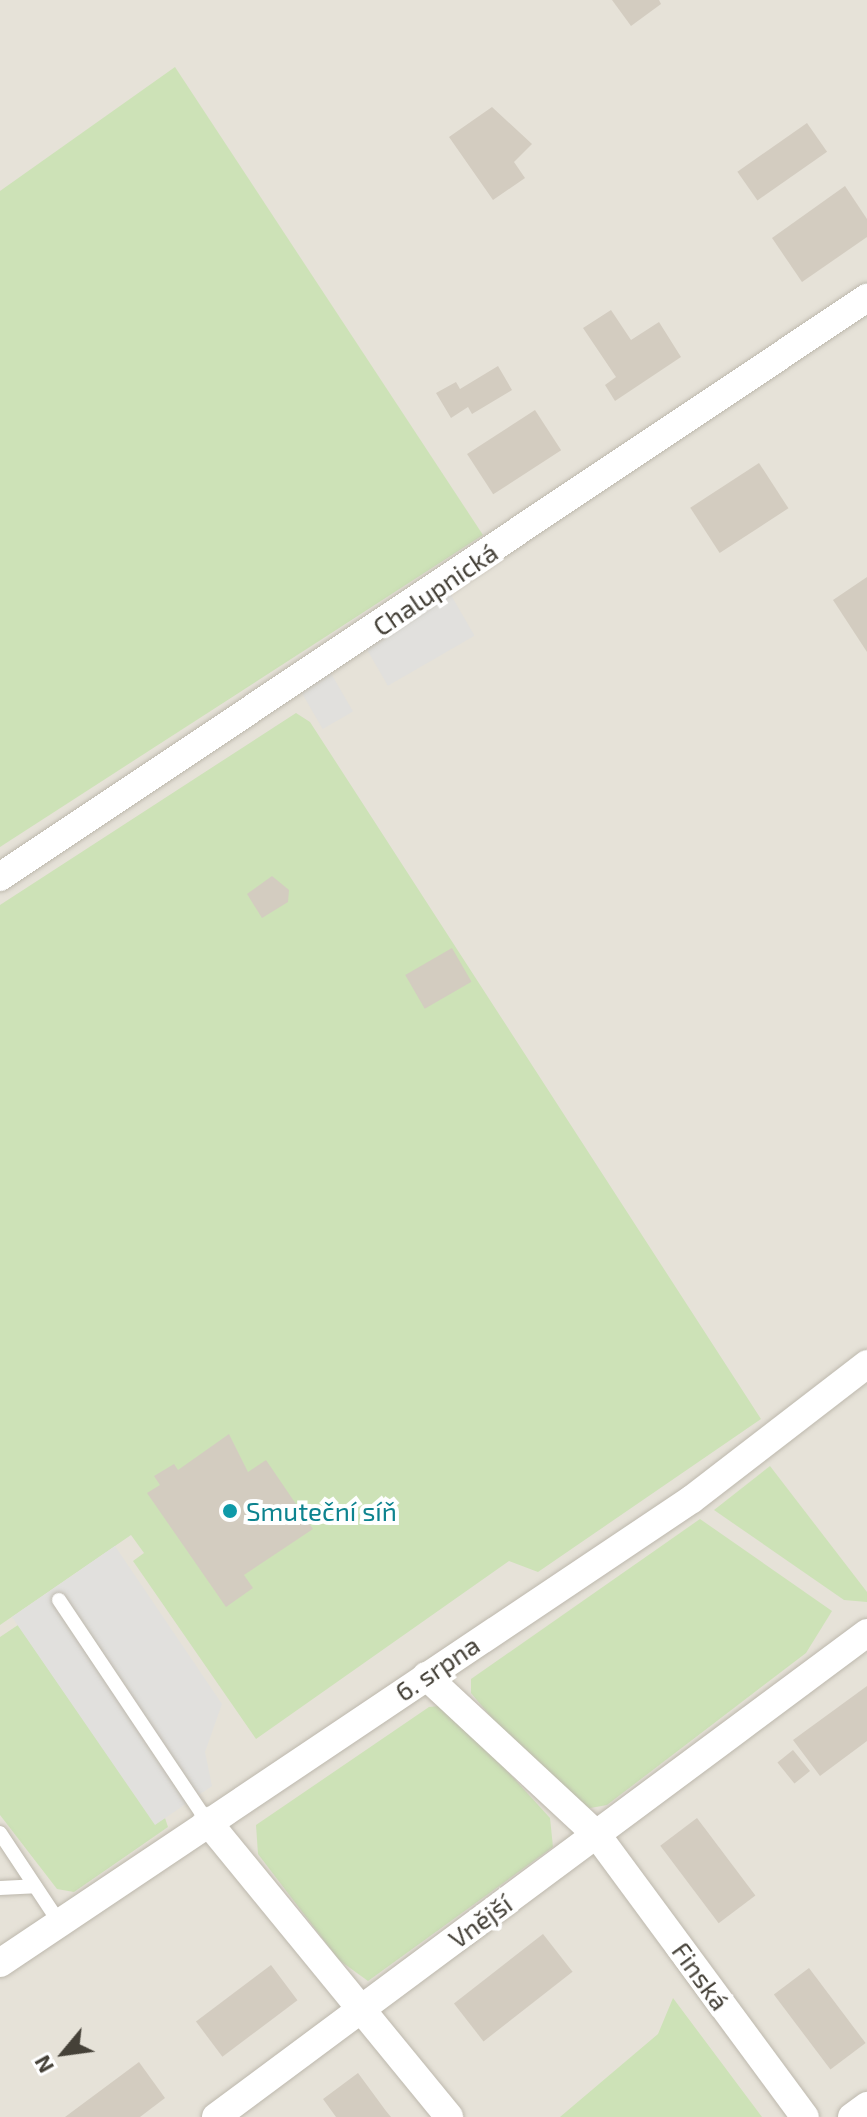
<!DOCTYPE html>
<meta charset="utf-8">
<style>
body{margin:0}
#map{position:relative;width:867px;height:2117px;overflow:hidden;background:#f2f0e9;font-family:"Exo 2",sans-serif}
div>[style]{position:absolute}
.residential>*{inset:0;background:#e6e2d8;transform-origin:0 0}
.green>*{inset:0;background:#cde2b7}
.parking>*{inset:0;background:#e1e0dd;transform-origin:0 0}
.building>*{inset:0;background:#d3ccc0;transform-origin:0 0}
.roads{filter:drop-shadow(0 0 2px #bdb8ad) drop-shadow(0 0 2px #bdb8ad)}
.lane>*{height:14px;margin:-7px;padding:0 7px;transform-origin:7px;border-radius:7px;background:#fff}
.street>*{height:28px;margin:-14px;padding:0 14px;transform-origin:14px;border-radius:14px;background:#fff}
.dots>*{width:22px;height:22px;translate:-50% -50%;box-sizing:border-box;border:4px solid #fff;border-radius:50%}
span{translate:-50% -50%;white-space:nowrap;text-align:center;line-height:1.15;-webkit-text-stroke:8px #fff;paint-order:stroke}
.street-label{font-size:26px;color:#454138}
.culture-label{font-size:26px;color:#0d838f}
.left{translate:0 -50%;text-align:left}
.north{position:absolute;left:24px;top:2013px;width:80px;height:80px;-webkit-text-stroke:6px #fff;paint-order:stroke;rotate:241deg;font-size:22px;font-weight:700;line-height:32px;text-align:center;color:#454138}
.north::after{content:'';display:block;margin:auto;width:28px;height:36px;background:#454138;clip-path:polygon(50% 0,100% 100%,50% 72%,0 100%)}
</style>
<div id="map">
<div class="residential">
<div style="left:0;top:0;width:867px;height:2117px"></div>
</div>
<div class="green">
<div style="clip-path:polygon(175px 67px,483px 535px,0 847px,0 191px)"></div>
<div style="clip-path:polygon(296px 713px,310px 722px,761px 1419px,538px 1572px,509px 1561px,256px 1739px,133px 1561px,144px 1553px,131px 1535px,0 1625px,0 905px)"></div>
<div style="clip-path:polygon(770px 1466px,867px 1592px,867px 1602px,844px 1600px,714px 1510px)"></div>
<div style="clip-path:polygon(700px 1519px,832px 1611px,806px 1653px,607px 1805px,585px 1809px,537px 1772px,471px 1693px,471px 1679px)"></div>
<div style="clip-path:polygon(18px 1625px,155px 1824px,165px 1818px,168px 1827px,74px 1892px,57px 1889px,0 1815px,0 1637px)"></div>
<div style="clip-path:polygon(439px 1706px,457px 1716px,550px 1818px,553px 1847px,368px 1981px,339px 1960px,258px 1854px,256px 1825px,429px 1707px)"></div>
<div style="clip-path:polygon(673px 1998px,762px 2117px,560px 2117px,658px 2034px)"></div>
</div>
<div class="parking">
<div style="left:444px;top:583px;width:61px;height:100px;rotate:60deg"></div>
<div style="left:325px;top:663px;width:56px;height:35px;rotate:60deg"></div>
<div style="clip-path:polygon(115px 1546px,222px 1704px,205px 1752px,212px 1786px,155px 1825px,12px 1617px)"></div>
</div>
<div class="building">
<div style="clip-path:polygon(612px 0,659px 0,661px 4px,631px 26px)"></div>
<div style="clip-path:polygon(492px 107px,532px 144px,514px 162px,525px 178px,493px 200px,449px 137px)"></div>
<div style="left:807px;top:123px;width:35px;height:85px;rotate:55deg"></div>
<div style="clip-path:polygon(845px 186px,867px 219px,867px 237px,802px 282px,772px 238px)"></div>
<div style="clip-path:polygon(611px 310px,631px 340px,659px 322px,681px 357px,615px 401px,605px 385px,616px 377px,583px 328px)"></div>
<div style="clip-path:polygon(498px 366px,512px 390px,472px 414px,468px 407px,451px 418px,436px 393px,456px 382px,460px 389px)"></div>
<div style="left:535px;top:410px;width:48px;height:81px;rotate:57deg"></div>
<div style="left:759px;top:463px;width:54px;height:82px;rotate:57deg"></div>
<div style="clip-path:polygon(867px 577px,867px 652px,833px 600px)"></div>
<div style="clip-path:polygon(272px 876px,289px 890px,288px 902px,262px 918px,247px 894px)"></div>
<div style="left:452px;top:948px;width:39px;height:54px;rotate:60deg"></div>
<div style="clip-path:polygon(229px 1434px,248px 1472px,266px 1460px,313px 1529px,244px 1575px,253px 1588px,226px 1607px,147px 1493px,160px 1485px,154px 1476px,174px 1464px,178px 1470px)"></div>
<div style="clip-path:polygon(867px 1686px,867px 1741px,820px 1776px,793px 1740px)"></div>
<div style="left:793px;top:1750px;width:27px;height:20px;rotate:51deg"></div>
<div style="left:697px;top:1818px;width:97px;height:46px;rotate:53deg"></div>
<div style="left:543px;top:1934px;width:48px;height:113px;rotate:52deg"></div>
<div style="left:271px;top:1965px;width:44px;height:94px;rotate:53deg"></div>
<div style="left:809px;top:1968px;width:94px;height:44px;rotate:53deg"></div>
<div style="clip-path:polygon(139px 2062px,165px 2098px,140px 2117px,65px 2117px)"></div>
<div style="clip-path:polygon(358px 2073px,386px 2111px,391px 2117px,336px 2117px,323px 2099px)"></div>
</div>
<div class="roads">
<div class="lane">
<div style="left:59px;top:1600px;width:266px;rotate:56.2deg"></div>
<div style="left:0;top:1833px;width:107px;rotate:56.5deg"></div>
<div style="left:0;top:1888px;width:35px;rotate:-3deg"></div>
</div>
<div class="street">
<div style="left:0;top:877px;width:1043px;rotate:-33.74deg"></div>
<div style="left:426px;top:1676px;width:233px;rotate:42.9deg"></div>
<div style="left:597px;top:1835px;width:350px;rotate:53.6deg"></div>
<div style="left:207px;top:1821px;width:382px;rotate:50.7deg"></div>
<div style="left:0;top:1963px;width:833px;rotate:-33.84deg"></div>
<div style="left:692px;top:1499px;width:221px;rotate:-37.6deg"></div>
<div style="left:216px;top:2117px;width:811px;rotate:-36.63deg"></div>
<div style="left:852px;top:2117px;width:19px;rotate:-36deg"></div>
</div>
</div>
<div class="dots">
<div style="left:230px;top:1511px;background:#0f9aa8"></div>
</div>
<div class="street-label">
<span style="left:435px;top:589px;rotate:-34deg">Chalupnická</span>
<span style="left:437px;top:1668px;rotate:-34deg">6. srpna</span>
<span style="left:480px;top:1921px;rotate:-36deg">Vnější</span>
<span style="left:701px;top:1976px;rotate:54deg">Finská</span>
</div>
<div class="culture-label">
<span class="left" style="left:246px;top:1511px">Smuteční síň</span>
</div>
<div class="north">N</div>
</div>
